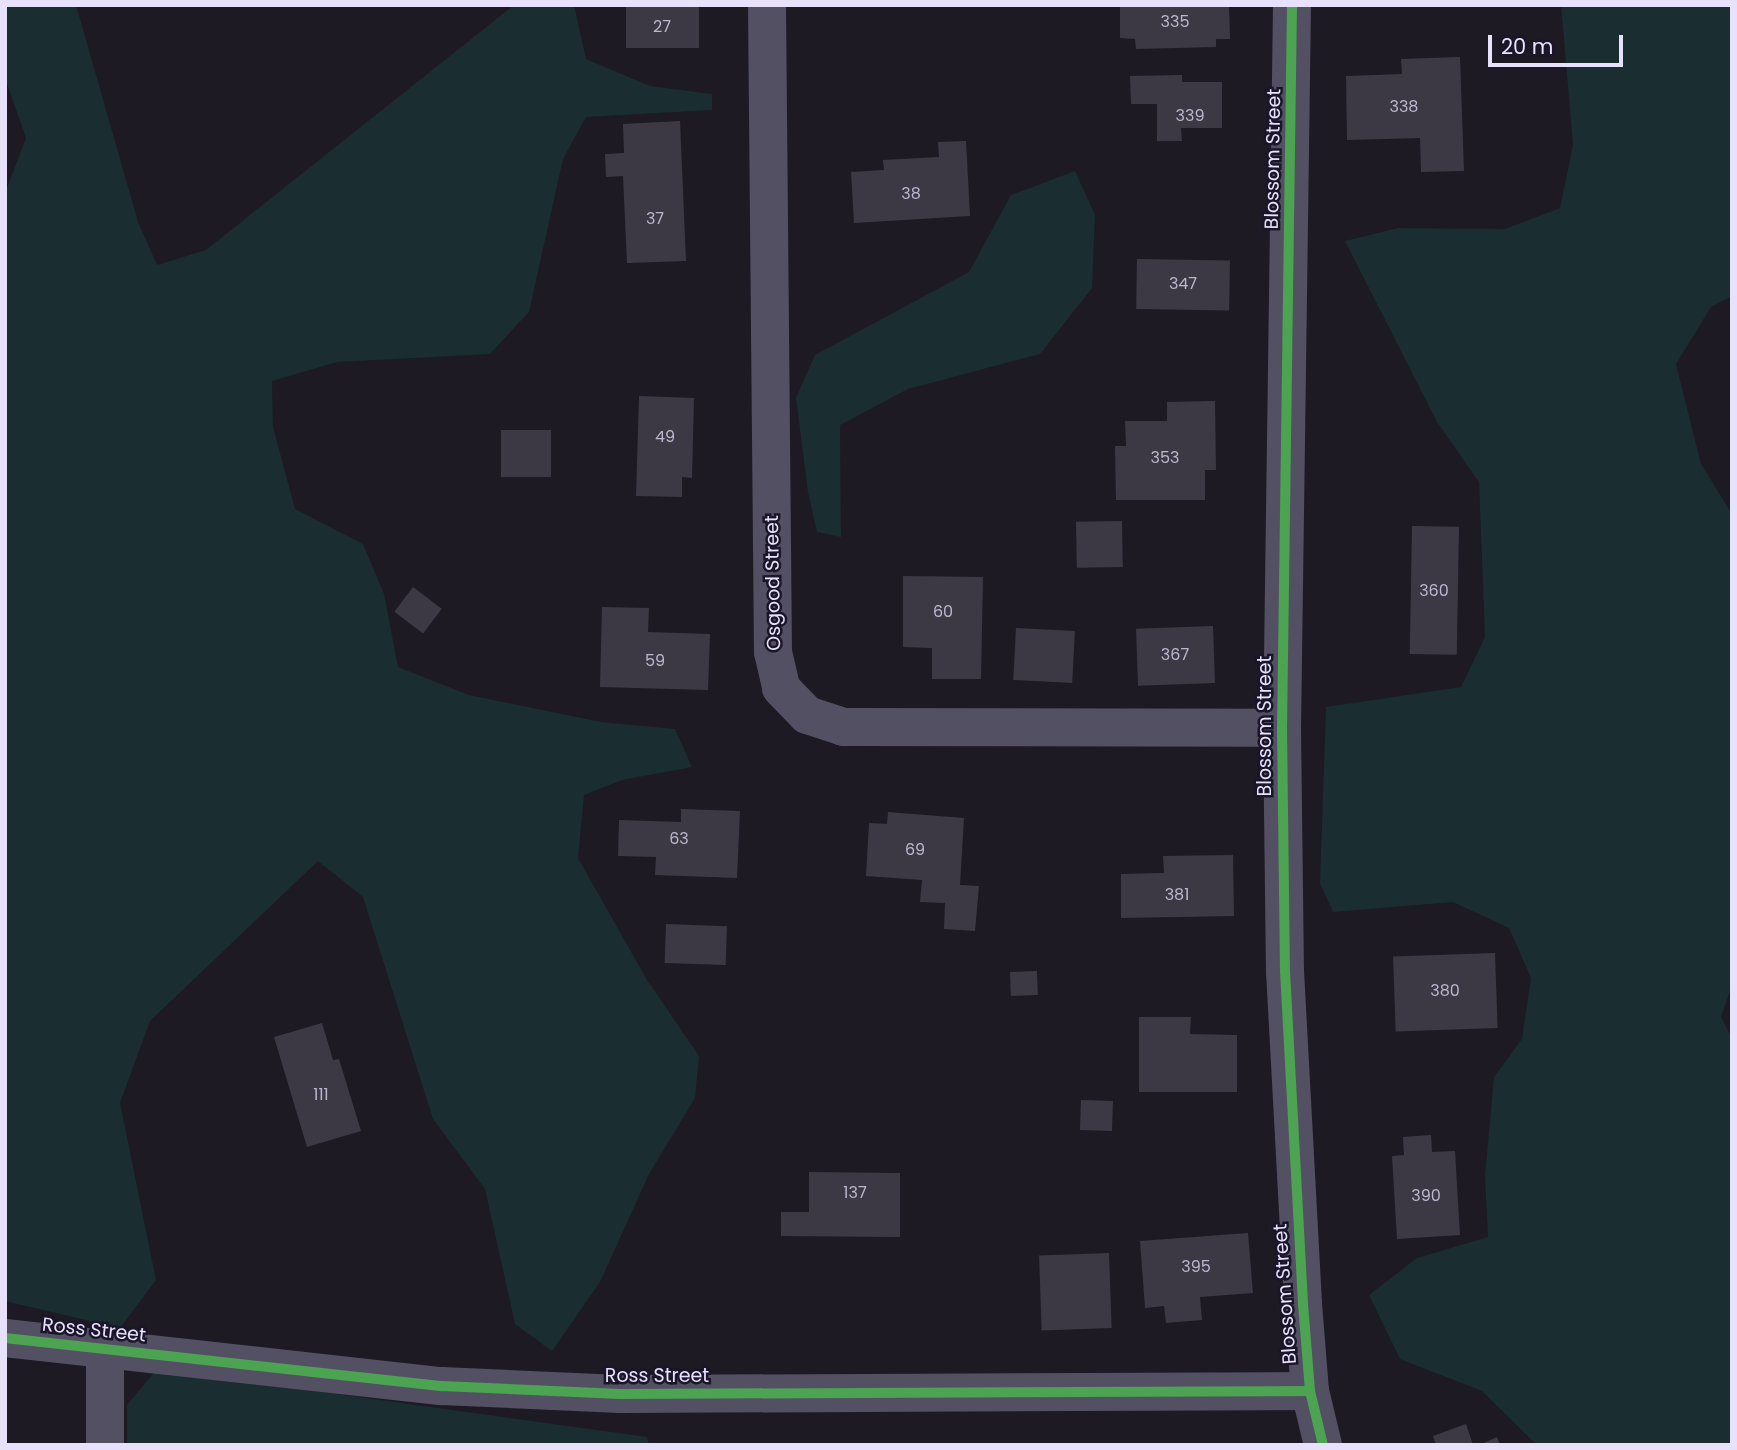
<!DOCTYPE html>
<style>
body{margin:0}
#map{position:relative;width:1737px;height:1450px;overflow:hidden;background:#1d1a24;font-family:Poppins,sans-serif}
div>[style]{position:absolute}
.green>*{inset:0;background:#1a2d30}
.building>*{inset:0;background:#3c3945;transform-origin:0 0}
.minor>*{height:38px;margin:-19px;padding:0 19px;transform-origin:19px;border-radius:19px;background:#535063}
.cycleway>*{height:10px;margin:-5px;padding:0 5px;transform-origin:5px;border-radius:5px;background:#4ca352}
span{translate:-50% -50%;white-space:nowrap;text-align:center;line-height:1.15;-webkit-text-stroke:5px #1b1529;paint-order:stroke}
.number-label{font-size:16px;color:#bcb7ce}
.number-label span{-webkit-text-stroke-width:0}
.street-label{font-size:19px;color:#e7e1fb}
.frame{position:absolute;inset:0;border:7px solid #e7e1fb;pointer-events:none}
.scale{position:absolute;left:1488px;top:35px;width:135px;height:32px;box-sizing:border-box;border:4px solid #e7e1fb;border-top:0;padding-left:9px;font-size:21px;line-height:24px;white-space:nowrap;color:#e7e1fb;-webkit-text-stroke:5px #1b1529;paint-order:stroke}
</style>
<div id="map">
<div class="green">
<div style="clip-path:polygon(5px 5px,76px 5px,138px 222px,157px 265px,206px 250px,514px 5px,574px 5px,586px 59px,650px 86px,712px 94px,712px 110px,586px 117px,563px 159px,529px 312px,490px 354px,337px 362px,272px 381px,273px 427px,295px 509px,363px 544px,384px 594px,398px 667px,469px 695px,601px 722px,675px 729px,692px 767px,622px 780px,584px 795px,578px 858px,647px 980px,699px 1056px,695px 1098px,649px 1174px,600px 1282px,552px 1351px,515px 1324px,485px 1189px,433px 1119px,363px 897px,318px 861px,150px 1021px,120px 1103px,156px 1280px,120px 1328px,5px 1301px,5px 193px,26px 138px,5px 78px)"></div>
<div style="clip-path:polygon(1561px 5px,1732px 5px,1732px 296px,1711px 307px,1676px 364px,1701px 464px,1732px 514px,1732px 985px,1721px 1017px,1732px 1038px,1732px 1445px,1537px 1445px,1482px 1391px,1400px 1359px,1369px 1295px,1417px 1258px,1488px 1237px,1485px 1176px,1494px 1077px,1522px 1039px,1531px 978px,1509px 928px,1453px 902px,1333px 912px,1320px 883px,1326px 707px,1461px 687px,1485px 637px,1479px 482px,1437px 422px,1345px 241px,1398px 228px,1505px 229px,1560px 208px,1573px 145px)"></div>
<div style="clip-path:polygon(1075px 171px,1095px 215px,1092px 288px,1040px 354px,908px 389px,840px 425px,841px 537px,817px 532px,808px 492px,796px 398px,815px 355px,969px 272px,1011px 195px)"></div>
<div style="clip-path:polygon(157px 1369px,647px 1437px,649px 1445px,127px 1445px,127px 1405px)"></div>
</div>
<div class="building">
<div style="left:626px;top:5px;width:73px;height:43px"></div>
<div style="clip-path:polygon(1120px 5px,1229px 5px,1230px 39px,1216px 39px,1216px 47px,1136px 49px,1135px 39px,1120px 38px)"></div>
<div style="clip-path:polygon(1460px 57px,1464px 171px,1421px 172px,1420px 138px,1347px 140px,1346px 76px,1402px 74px,1401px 59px)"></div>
<div style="clip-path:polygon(1182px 75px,1182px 82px,1222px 82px,1222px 128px,1181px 128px,1182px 141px,1157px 141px,1157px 104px,1131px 104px,1130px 76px)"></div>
<div style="clip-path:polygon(680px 121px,686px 261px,627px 263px,623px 176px,606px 177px,605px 154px,624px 153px,623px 124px)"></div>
<div style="clip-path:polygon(966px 141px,970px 216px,854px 223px,851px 172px,884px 170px,883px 160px,939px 157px,938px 142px)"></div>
<div style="left:1137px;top:259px;width:93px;height:50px;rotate:1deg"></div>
<div style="clip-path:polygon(639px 396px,694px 398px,692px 478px,682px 477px,682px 497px,636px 496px)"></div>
<div style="clip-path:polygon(1215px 401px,1216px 470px,1205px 470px,1205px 500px,1116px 500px,1115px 446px,1126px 446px,1125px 421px,1167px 421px,1167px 402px)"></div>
<div style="left:551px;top:430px;width:47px;height:50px;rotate:90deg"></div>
<div style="left:1122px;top:521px;width:46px;height:46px;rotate:89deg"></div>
<div style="left:1412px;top:526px;width:47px;height:128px;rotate:1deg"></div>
<div style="clip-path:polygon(903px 576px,983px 577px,981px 679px,932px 679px,932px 648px,903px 647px)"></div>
<div style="left:413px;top:587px;width:36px;height:31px;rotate:37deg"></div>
<div style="clip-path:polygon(602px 607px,649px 608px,648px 632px,710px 634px,708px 690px,600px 687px)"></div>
<div style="left:1213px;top:626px;width:57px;height:77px;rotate:88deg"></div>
<div style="left:1016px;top:628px;width:59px;height:52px;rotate:3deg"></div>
<div style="clip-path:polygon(681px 809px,740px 811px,737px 878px,655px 875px,656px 857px,618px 856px,619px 820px,681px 822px)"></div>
<div style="clip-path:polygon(888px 812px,964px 818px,960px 885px,979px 886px,975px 931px,944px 929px,945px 903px,920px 902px,922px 880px,866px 876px,869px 823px,887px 824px)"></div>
<div style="clip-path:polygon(1233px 855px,1234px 916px,1121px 918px,1121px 874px,1164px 873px,1163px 856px)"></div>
<div style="left:666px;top:924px;width:61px;height:39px;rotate:2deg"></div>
<div style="left:1495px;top:953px;width:75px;height:102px;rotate:88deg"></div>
<div style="left:1037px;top:971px;width:24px;height:27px;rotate:88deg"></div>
<div style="clip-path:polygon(1139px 1017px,1191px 1017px,1190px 1034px,1237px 1035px,1237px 1092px,1139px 1092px)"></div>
<div style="clip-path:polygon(322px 1023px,333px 1060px,339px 1059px,361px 1131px,307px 1147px,274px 1037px)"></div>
<div style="left:1081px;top:1100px;width:32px;height:30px;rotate:2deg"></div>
<div style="clip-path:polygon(1431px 1135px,1432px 1152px,1455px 1151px,1460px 1235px,1397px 1239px,1392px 1156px,1404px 1155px,1403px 1137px)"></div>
<div style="clip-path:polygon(809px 1172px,900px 1173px,900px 1237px,781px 1236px,781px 1212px,809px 1212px)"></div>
<div style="clip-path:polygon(1248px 1233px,1253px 1293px,1200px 1297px,1202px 1320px,1166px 1323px,1164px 1306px,1145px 1308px,1140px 1241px)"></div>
<div style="left:1109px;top:1253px;width:75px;height:70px;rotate:88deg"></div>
<div style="clip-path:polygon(1466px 1424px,1473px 1445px,1436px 1445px,1433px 1436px)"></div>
<div style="clip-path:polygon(1497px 1437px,1500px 1445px,1479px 1445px)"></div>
</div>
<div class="minor">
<div style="left:767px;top:5px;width:647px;rotate:89.47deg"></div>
<div style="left:773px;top:652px;width:37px;rotate:77deg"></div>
<div style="left:781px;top:688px;width:37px;rotate:46deg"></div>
<div style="left:807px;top:715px;width:38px;rotate:18deg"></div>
<div style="left:843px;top:727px;width:439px;rotate:0.1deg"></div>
<div style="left:1292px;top:5px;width:723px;rotate:90.79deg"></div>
<div style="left:1282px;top:728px;width:243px;rotate:89.3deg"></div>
<div style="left:1285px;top:971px;width:333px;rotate:86.9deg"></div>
<div style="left:1303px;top:1304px;width:87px;rotate:85.4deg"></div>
<div style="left:1310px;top:1391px;width:56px;rotate:76.5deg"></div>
<div style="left:5px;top:1338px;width:440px;rotate:6.3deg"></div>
<div style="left:442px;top:1386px;width:178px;rotate:2.6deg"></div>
<div style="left:620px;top:1394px;width:690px;rotate:-0.25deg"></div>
<div style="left:105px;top:1445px;width:96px;rotate:-90deg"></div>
</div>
<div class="cycleway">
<div style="left:1292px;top:5px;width:723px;rotate:90.79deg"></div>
<div style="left:1282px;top:728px;width:243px;rotate:89.3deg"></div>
<div style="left:1285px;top:971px;width:333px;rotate:86.9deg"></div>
<div style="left:1303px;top:1304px;width:87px;rotate:85.4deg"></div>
<div style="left:1310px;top:1391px;width:56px;rotate:76.5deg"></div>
<div style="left:5px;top:1338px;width:440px;rotate:6.3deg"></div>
<div style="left:442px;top:1386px;width:178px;rotate:2.6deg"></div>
<div style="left:620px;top:1394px;width:690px;rotate:-0.25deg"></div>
</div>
<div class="number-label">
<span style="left:1175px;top:22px">335</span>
<span style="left:662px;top:27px">27</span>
<span style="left:1404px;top:107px">338</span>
<span style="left:1190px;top:116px">339</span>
<span style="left:911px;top:194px">38</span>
<span style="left:655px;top:219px">37</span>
<span style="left:1183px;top:284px">347</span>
<span style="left:665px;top:437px">49</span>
<span style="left:1165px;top:458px">353</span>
<span style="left:1434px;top:591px">360</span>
<span style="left:943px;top:612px">60</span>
<span style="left:1175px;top:655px">367</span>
<span style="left:655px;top:661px">59</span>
<span style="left:679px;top:839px">63</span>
<span style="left:915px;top:850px">69</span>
<span style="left:1177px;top:895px">381</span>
<span style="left:1445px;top:991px">380</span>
<span style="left:321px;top:1095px">111</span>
<span style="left:855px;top:1193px">137</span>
<span style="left:1426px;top:1196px">390</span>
<span style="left:1196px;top:1267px">395</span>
</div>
<div class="street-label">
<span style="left:1273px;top:159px;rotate:-89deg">Blossom Street</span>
<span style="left:773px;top:583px;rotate:-91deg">Osgood Street</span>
<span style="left:1265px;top:726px;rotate:-90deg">Blossom Street</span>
<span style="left:1285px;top:1294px;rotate:-94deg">Blossom Street</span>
<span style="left:94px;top:1330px;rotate:6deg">Ross Street</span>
<span style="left:657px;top:1376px">Ross Street</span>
</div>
<div class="frame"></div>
<div class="scale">20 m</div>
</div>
